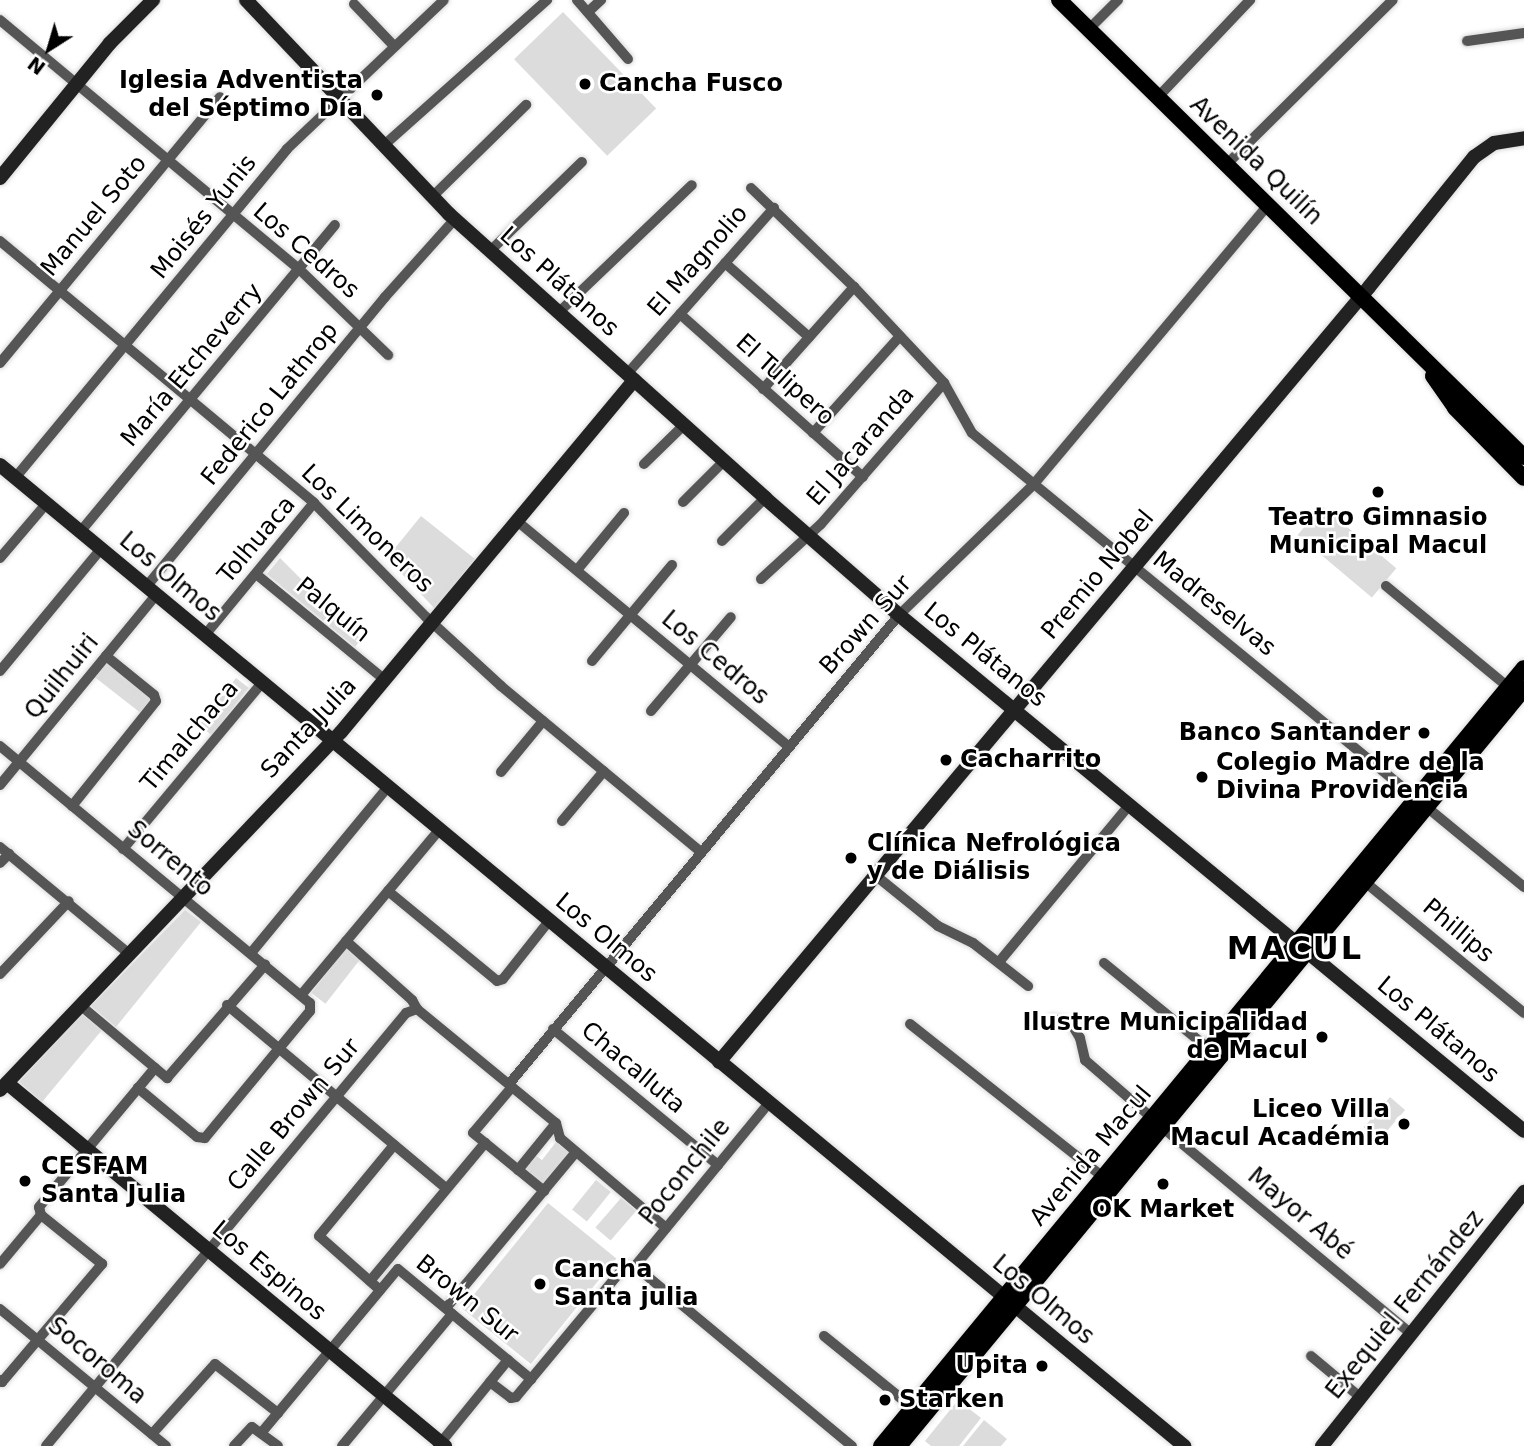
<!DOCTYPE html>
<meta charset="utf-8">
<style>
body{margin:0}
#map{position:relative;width:1524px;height:1446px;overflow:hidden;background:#fff;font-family:"DejaVu Sans",sans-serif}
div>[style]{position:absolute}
.green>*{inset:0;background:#dcdcdc;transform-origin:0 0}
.roads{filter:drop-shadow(0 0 2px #dbdbdb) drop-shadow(0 0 2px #dbdbdb)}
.street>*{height:10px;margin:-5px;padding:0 5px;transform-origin:5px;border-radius:5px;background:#555}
.secondary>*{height:14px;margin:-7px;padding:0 7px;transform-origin:7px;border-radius:7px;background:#222}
.primary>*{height:16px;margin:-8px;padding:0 8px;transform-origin:8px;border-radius:8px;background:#000}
.dots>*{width:19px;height:19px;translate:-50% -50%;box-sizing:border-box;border:4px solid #fff;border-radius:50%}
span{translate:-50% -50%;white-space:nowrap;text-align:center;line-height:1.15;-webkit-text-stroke:5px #fff;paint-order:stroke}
.poi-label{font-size:24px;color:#000;font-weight:700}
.right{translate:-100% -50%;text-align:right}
.left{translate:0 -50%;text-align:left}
.street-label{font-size:24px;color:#000}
.district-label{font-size:32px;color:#000;font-weight:700;letter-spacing:2px}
.north{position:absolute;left:14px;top:14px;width:70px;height:70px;-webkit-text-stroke:5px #fff;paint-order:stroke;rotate:217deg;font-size:19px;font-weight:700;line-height:28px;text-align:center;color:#000}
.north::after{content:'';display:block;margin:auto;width:24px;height:32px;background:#000;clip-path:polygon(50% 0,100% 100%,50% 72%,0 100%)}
</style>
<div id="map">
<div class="green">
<div style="left:563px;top:12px;width:134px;height:68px;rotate:46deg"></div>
<div style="left:1322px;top:506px;width:97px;height:38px;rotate:40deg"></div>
<div style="clip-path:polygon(421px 516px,475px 559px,435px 609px,387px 558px)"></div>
<div style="clip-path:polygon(280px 558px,361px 639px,355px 647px,267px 574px)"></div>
<div style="left:105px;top:661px;width:61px;height:19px;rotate:38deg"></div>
<div style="left:236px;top:678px;width:16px;height:60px;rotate:38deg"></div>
<div style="clip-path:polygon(185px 910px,201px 922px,116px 1027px,91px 1006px)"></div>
<div style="left:347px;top:947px;width:18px;height:58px;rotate:38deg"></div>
<div style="clip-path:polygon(82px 1014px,102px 1030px,42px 1102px,19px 1082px)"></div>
<div style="left:1390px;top:1097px;width:20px;height:40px;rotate:41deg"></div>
<div style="clip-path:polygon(556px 1142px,570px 1153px,544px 1186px,523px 1170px,535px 1155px,542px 1160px)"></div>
<div style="left:596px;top:1180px;width:19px;height:38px;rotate:39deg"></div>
<div style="left:621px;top:1198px;width:20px;height:39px;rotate:41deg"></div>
<div style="left:548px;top:1203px;width:88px;height:136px;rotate:39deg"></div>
<div style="clip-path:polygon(958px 1400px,981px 1418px,959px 1446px,931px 1446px,925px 1441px)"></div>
<div style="clip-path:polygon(984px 1420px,1007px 1439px,1001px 1446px,963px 1446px)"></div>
</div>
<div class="roads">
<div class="street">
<div style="left:577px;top:0;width:78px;rotate:49.2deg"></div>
<div style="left:354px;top:4px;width:58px;rotate:46.4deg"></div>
<div style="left:588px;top:12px;width:18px;rotate:-43deg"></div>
<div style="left:0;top:20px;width:389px;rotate:39.8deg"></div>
<div style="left:299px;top:269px;width:124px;rotate:44deg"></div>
<div style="left:1089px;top:29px;width:41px;rotate:-45deg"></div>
<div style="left:1467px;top:41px;width:58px;rotate:-8deg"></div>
<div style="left:1158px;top:97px;width:134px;rotate:-46.5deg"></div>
<div style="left:383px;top:146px;width:220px;rotate:-41.7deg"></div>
<div style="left:1227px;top:164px;width:233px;rotate:-44.7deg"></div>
<div style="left:751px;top:188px;width:143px;rotate:43.9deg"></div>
<div style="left:854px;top:287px;width:132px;rotate:46.8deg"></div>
<div style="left:944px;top:383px;width:57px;rotate:60.8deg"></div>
<div style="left:972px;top:433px;width:715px;rotate:39.44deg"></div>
<div style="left:432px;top:197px;width:132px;rotate:-44.4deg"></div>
<div style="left:0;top:241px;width:409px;rotate:39.8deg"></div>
<div style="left:314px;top:503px;width:160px;rotate:45.5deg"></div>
<div style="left:426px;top:617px;width:102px;rotate:42.6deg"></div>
<div style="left:501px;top:686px;width:260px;rotate:39.7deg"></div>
<div style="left:490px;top:251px;width:128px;rotate:-44.1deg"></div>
<div style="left:725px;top:263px;width:112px;rotate:41.4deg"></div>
<div style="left:558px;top:313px;width:185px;rotate:-43.7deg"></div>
<div style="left:680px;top:314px;width:245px;rotate:41.7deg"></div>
<div style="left:0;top:363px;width:345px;rotate:-50.4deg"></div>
<div style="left:627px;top:374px;width:222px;rotate:-48.5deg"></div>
<div style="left:763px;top:389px;width:137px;rotate:-48.3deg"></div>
<div style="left:813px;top:433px;width:130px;rotate:-48.1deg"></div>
<div style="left:644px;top:464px;width:56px;rotate:-44.3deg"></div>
<div style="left:15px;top:478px;width:427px;rotate:-50.4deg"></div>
<div style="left:287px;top:149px;width:216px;rotate:-43.5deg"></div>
<div style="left:683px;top:502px;width:58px;rotate:-45deg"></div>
<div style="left:517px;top:521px;width:354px;rotate:39.7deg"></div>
<div style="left:80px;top:532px;width:399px;rotate:-50.3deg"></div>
<div style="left:722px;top:541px;width:61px;rotate:-45deg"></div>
<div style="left:0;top:558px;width:71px;rotate:-49.6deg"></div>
<div style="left:577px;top:570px;width:74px;rotate:-50.5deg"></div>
<div style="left:256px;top:574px;width:166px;rotate:39.4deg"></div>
<div style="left:761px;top:579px;width:81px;rotate:-42.5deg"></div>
<div style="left:821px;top:524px;width:187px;rotate:-48.9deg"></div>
<div style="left:1386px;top:586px;width:158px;rotate:39.6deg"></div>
<div style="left:146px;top:587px;width:376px;rotate:-50.5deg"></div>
<div style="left:385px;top:297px;width:105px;rotate:-48.1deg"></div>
<div style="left:205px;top:635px;width:171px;rotate:-50.5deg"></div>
<div style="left:592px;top:661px;width:125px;rotate:-50.2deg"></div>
<div style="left:0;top:671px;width:158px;rotate:-50.4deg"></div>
<div style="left:651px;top:711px;width:123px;rotate:-49.6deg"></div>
<div style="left:0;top:746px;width:403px;rotate:39.7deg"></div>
<div style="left:310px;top:1003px;width:8px;rotate:90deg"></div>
<div style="left:310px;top:1011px;width:165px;rotate:129.6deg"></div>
<div style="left:205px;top:1138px;width:8px;rotate:-173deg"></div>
<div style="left:197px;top:1137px;width:77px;rotate:-140.3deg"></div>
<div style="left:501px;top:772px;width:66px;rotate:-50.5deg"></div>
<div style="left:0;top:785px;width:246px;rotate:-50.6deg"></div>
<div style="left:72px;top:806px;width:134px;rotate:-51.3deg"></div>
<div style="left:156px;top:701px;width:6px;rotate:-108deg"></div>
<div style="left:154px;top:695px;width:62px;rotate:-140.9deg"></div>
<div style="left:562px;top:821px;width:65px;rotate:-50deg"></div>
<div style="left:0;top:847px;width:166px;rotate:39.6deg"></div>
<div style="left:123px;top:849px;width:217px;rotate:-50.1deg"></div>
<div style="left:0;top:863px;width:13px;rotate:-45deg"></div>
<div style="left:875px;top:875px;width:81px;rotate:39deg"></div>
<div style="left:938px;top:926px;width:39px;rotate:26deg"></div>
<div style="left:973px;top:943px;width:70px;rotate:38deg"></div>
<div style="left:1365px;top:882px;width:206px;rotate:39.5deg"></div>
<div style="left:388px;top:891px;width:141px;rotate:39.5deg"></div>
<div style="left:497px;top:981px;width:6px;rotate:-18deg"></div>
<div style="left:503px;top:979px;width:74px;rotate:-51.6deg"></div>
<div style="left:346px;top:941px;width:89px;rotate:41.8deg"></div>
<div style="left:412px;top:1000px;width:10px;rotate:61deg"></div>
<div style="left:417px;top:1009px;width:180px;rotate:39.4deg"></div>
<div style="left:556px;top:1123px;width:16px;rotate:75deg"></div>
<div style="left:560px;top:1138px;width:139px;rotate:40.3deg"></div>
<div style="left:251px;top:953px;width:215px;rotate:-50.5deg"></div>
<div style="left:999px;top:962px;width:205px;rotate:-50.3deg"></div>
<div style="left:1104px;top:963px;width:136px;rotate:39.3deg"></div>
<div style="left:0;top:974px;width:100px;rotate:-46.6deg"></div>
<div style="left:302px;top:994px;width:214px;rotate:-50.1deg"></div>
<div style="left:80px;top:1005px;width:114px;rotate:40deg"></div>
<div style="left:167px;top:1078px;width:150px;rotate:-49.1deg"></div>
<div style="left:227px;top:1005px;width:285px;rotate:39.9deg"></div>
<div style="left:1052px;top:1019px;width:19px;rotate:12deg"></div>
<div style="left:1071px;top:1023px;width:17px;rotate:59deg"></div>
<div style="left:1080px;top:1038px;width:23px;rotate:77deg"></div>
<div style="left:1085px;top:1060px;width:89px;rotate:40.9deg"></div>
<div style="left:910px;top:1024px;width:251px;rotate:38.4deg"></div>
<div style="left:553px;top:1029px;width:214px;rotate:39.5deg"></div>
<div style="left:509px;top:1084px;width:610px;rotate:-50.25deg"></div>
<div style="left:899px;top:615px;width:188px;rotate:-44.1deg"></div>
<div style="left:1034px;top:484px;width:364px;rotate:-50deg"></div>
<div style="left:512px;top:1087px;width:60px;rotate:130.3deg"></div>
<div style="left:473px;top:1133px;width:92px;rotate:39.2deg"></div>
<div style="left:1162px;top:1127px;width:324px;rotate:39.7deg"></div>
<div style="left:518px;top:1170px;width:60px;rotate:-51deg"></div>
<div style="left:0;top:1264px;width:64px;rotate:-50.1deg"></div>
<div style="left:635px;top:1266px;width:282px;rotate:39.7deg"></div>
<div style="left:635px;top:1266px;width:211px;rotate:-50.6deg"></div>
<div style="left:370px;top:1281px;width:180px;rotate:-50.2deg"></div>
<div style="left:380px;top:1290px;width:81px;rotate:-138.5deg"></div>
<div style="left:319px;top:1236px;width:118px;rotate:-50.5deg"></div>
<div style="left:446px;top:1308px;width:203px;rotate:-50.2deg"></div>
<div style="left:0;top:1309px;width:215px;rotate:39.5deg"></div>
<div style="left:824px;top:1336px;width:114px;rotate:39deg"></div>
<div style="left:1311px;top:1356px;width:64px;rotate:39.9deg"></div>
<div style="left:0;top:1380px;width:3px;rotate:45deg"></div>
<div style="left:2px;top:1382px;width:155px;rotate:-49.7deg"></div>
<div style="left:102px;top:1264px;width:78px;rotate:-141.2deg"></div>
<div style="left:41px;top:1215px;width:8px;rotate:-104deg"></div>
<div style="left:39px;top:1207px;width:181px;rotate:-50.2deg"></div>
<div style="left:490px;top:1382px;width:26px;rotate:37deg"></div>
<div style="left:511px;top:1398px;width:5px;rotate:-11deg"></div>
<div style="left:516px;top:1397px;width:170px;rotate:-50.2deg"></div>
<div style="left:625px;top:1266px;width:10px"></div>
<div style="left:262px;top:1432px;width:212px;rotate:-50.2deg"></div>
<div style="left:398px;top:1269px;width:173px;rotate:39.6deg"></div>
<div style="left:152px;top:1434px;width:94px;rotate:-48deg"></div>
<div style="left:215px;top:1364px;width:80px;rotate:37.9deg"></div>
<div style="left:46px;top:1446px;width:563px;rotate:-50.26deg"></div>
<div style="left:406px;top:1013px;width:12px;rotate:-20deg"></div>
<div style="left:234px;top:1446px;width:26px;rotate:-47deg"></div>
<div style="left:252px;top:1427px;width:32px;rotate:36deg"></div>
<div style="left:342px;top:1446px;width:172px;rotate:-50.2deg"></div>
<div style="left:438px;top:1446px;width:111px;rotate:-50.9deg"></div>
</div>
<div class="secondary">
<div style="left:246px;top:0;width:295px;rotate:46.5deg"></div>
<div style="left:449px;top:214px;width:425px;rotate:41.9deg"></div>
<div style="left:765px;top:498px;width:178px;rotate:41.1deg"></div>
<div style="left:899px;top:615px;width:810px;rotate:39.54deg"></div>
<div style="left:0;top:178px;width:174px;rotate:-50.8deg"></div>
<div style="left:110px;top:43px;width:61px;rotate:-45deg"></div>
<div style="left:0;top:465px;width:1538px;rotate:39.64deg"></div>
<div style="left:719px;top:1062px;width:1011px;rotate:-50.01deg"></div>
<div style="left:1369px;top:287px;width:167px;rotate:-51.1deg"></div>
<div style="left:1474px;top:157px;width:24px;rotate:-35deg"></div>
<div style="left:1494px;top:143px;width:30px;rotate:-9deg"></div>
<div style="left:7px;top:1083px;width:569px;rotate:39.65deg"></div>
<div style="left:0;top:1090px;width:494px;rotate:-46.4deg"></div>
<div style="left:341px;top:732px;width:458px;rotate:-50.2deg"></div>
<div style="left:1322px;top:1446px;width:325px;rotate:-51.5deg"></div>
</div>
<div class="primary">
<div style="left:1059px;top:0;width:652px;rotate:44.5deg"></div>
<div style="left:1433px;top:376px;width:39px;rotate:55deg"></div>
<div style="left:1455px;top:408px;width:98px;rotate:45.4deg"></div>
<div style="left:881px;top:1446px;width:1009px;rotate:-50.43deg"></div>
<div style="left:899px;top:1446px;width:982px;rotate:-50.46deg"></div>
</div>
</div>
<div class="dots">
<div style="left:585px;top:84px;background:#000"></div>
<div style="left:377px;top:95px;background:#000"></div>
<div style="left:1378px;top:492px;background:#000"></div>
<div style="left:1424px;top:733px;background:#000"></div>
<div style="left:946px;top:760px;background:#000"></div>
<div style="left:1202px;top:777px;background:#000"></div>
<div style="left:851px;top:858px;background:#000"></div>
<div style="left:1322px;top:1037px;background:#000"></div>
<div style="left:1404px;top:1124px;background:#000"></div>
<div style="left:25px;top:1181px;background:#000"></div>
<div style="left:1163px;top:1184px;background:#000"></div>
<div style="left:540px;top:1284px;background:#000"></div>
<div style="left:1042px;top:1366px;background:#000"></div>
<div style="left:885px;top:1400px;background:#000"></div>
</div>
<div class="poi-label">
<span class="right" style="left:363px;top:95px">Iglesia Adventista<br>del Séptimo Día</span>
<span class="left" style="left:599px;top:84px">Cancha Fusco</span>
<span style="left:1378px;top:532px">Teatro Gimnasio<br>Municipal Macul</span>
<span class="right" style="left:1410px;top:733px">Banco Santander</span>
<span class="left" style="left:960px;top:760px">Cacharrito</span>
<span class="left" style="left:1216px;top:777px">Colegio Madre de la<br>Divina Providencia</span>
<span class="left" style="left:867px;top:858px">Clínica Nefrológica<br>y de Diálisis</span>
<span class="right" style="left:1308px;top:1037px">Ilustre Municipalidad<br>de Macul</span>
<span class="right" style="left:1390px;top:1124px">Liceo Villa<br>Macul Académia</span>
<span class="left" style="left:41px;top:1181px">CESFAM<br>Santa Julia</span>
<span style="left:1163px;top:1210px">OK Market</span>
<span class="left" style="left:554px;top:1284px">Cancha<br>Santa julia</span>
<span class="right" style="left:1028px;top:1366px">Upita</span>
<span class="left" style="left:899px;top:1400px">Starken</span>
</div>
<div class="street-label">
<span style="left:1256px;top:161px;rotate:44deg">Avenida Quilín</span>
<span style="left:94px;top:216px;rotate:-50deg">Manuel Soto</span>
<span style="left:204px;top:217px;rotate:-51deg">Moisés Yunis</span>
<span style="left:306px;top:251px;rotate:41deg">Los Cedros</span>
<span style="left:698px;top:261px;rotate:-49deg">El Magnolio</span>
<span style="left:559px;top:282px;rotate:42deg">Los Plátanos</span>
<span style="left:192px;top:365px;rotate:-50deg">María Etcheverry</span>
<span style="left:785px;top:380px;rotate:42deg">El Tulipero</span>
<span style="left:270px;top:404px;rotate:-51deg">Federico Lathrop</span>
<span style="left:861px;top:446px;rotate:-49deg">El Jacaranda</span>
<span style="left:367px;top:529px;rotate:44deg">Los Limoneros</span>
<span style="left:257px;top:540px;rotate:-50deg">Tolhuaca</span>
<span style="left:1098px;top:575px;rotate:-50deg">Premio Nobel</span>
<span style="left:170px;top:577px;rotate:40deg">Los Olmos</span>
<span style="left:1214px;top:604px;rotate:39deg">Madreselvas</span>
<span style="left:333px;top:610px;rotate:39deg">Palquín</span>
<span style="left:866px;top:625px;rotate:-48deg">Brown Sur</span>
<span style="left:985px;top:655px;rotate:39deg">Los Plátanos</span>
<span style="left:715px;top:658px;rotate:40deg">Los Cedros</span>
<span style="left:62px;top:677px;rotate:-51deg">Quilhuiri</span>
<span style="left:309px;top:728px;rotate:-47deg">Santa Julia</span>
<span style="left:190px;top:736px;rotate:-50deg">Timalchaca</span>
<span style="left:170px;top:859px;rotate:40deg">Sorrento</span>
<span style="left:1458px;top:931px;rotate:40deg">Phillips</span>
<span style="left:606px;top:938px;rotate:40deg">Los Olmos</span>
<span style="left:1438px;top:1030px;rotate:40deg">Los Plátanos</span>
<span style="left:633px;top:1068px;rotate:40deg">Chacalluta</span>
<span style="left:294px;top:1115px;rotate:-50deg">Calle Brown Sur</span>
<span style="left:1091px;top:1156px;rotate:-50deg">Avenida Macul</span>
<span style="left:685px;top:1172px;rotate:-51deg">Poconchile</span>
<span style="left:1300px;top:1214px;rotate:40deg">Mayor Abé</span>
<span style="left:269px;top:1271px;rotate:40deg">Los Espinos</span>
<span style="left:467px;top:1299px;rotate:39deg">Brown Sur</span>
<span style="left:1043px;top:1300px;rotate:40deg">Los Olmos</span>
<span style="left:1405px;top:1305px;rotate:-51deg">Exequiel Fernández</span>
<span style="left:97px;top:1361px;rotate:40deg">Socoroma</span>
</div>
<div class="district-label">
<span style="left:1295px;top:948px">MACUL</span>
</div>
<div class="north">N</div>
</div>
